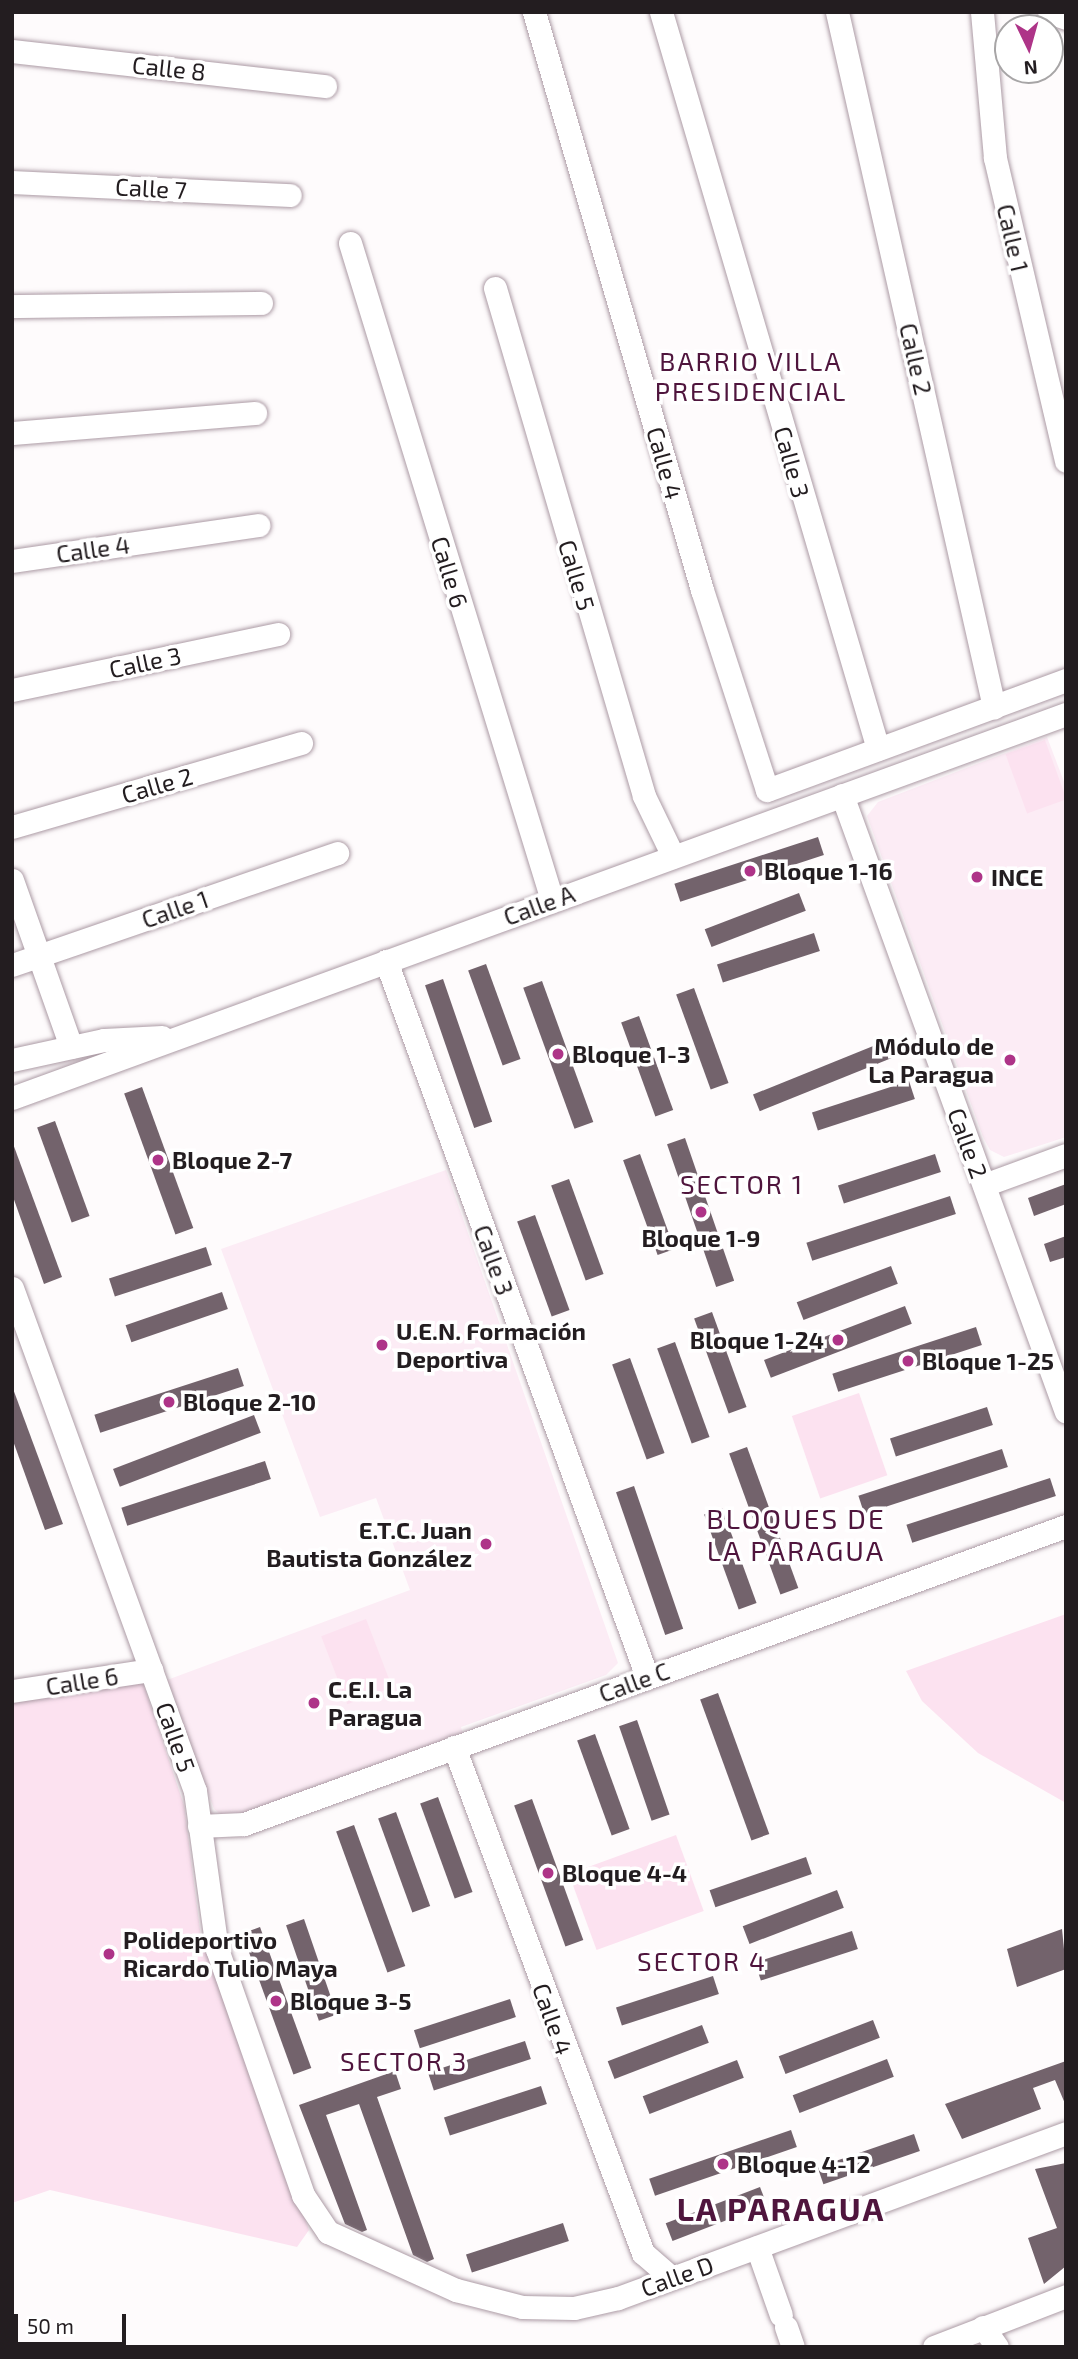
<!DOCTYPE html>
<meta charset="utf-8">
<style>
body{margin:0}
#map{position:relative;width:1078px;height:2359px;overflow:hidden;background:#fefbfc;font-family:"Exo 2",sans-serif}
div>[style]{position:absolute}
.built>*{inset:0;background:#fcecf5}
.green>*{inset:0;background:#fce2f0;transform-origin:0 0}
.building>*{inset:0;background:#73636c;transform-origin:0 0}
.roads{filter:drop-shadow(0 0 2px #ac9ba5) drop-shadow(0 0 2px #ac9ba5)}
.minor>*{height:23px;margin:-11.5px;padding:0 11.5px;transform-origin:11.5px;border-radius:11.5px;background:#fff}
.dots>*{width:19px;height:19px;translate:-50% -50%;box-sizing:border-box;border:4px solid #fff;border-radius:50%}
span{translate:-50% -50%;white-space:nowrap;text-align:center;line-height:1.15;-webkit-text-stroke:7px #fff;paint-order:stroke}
.street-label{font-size:24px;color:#231d20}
.poi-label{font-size:24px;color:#231d20;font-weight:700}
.left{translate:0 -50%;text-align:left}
.right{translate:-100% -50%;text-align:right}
.neighbourhood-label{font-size:26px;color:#4f153d;letter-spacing:2px}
.quarter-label{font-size:28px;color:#4f153d;letter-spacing:2px}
.district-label{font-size:32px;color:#4f153d;font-weight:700;letter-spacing:2px}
.frame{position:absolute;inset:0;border:14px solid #231d20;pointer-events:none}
.north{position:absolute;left:994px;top:14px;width:70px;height:70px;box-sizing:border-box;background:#fff;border:2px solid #a7a5a6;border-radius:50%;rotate:175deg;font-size:19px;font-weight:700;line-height:28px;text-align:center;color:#231d20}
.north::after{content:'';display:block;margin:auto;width:24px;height:32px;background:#ae3488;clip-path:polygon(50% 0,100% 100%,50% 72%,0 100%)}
.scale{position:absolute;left:14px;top:2314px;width:112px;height:32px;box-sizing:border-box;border:4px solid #231d20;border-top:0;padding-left:9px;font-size:21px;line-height:24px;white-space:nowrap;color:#231d20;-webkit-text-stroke:5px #fff;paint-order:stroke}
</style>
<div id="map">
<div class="built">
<div style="clip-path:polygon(1047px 737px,1066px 787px,1066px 1137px,1004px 1157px,990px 1150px,983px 1137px,867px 816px,878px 802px)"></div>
<div style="clip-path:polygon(446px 1170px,618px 1663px,606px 1675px,461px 1727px,463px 1734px,243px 1815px,223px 1816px,214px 1809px,167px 1680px,410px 1590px,376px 1498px,320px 1517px,221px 1249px)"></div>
</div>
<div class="green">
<div style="left:1045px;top:740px;width:63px;height:42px;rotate:70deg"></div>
<div style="left:859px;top:1393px;width:87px;height:71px;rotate:71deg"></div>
<div style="clip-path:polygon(1066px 1614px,1066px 1803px,978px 1753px,922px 1701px,906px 1671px)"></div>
<div style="left:366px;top:1619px;width:73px;height:48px;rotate:69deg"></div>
<div style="clip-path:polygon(143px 1683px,184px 1805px,201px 1937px,309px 2230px,297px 2247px,50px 2190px,12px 2203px,12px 1703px)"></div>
<div style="left:676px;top:1835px;width:81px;height:114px;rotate:70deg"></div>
</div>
<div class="building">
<div style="left:818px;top:837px;width:19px;height:151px;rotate:72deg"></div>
<div style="left:799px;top:893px;width:19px;height:101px;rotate:69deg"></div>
<div style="left:814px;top:933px;width:19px;height:102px;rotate:72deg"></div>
<div style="left:486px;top:964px;width:101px;height:19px;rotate:70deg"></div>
<div style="left:443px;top:979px;width:151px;height:19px;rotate:71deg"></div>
<div style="left:542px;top:981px;width:150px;height:20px;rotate:70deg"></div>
<div style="left:694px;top:988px;width:101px;height:19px;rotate:70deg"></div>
<div style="left:639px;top:1016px;width:100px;height:19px;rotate:70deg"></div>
<div style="left:893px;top:1038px;width:18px;height:151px;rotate:68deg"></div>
<div style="left:909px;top:1081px;width:19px;height:102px;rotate:72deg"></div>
<div style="left:142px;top:1087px;width:150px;height:19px;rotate:70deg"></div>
<div style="left:55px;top:1121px;width:101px;height:19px;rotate:70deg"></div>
<div style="left:685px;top:1138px;width:151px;height:19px;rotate:71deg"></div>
<div style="clip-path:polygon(12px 1141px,62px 1277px,44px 1284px,12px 1194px)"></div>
<div style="left:640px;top:1154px;width:101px;height:18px;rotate:70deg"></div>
<div style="left:935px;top:1154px;width:19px;height:102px;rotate:72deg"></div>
<div style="left:569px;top:1179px;width:101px;height:19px;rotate:70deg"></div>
<div style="clip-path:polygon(1066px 1184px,1066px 1204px,1034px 1216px,1028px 1198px)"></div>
<div style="left:950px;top:1196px;width:19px;height:151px;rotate:72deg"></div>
<div style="left:535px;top:1215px;width:101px;height:19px;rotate:70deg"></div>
<div style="clip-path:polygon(1066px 1236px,1066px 1257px,1050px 1262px,1044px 1244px)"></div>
<div style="left:206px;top:1247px;width:19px;height:102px;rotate:72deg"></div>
<div style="left:891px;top:1266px;width:19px;height:101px;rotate:69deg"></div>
<div style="left:222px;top:1292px;width:18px;height:102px;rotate:71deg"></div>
<div style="left:905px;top:1306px;width:19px;height:151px;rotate:69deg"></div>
<div style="left:712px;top:1312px;width:101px;height:19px;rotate:70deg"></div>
<div style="left:976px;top:1327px;width:19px;height:151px;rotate:72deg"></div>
<div style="left:675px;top:1342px;width:101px;height:19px;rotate:70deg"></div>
<div style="left:630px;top:1358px;width:101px;height:19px;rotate:70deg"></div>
<div style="left:238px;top:1368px;width:19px;height:151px;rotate:72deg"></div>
<div style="clip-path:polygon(12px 1386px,63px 1524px,45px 1530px,12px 1438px)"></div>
<div style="left:987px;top:1407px;width:19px;height:102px;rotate:72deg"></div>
<div style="left:254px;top:1415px;width:19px;height:151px;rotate:69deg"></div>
<div style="left:747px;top:1447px;width:150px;height:19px;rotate:70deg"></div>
<div style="left:1002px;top:1449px;width:19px;height:151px;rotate:72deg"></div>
<div style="left:265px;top:1461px;width:19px;height:151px;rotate:72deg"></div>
<div style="left:1050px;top:1478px;width:19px;height:151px;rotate:72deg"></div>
<div style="left:634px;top:1486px;width:151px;height:19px;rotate:71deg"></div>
<div style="left:722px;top:1508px;width:101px;height:19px;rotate:70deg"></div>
<div style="left:718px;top:1693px;width:150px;height:19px;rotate:70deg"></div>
<div style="left:637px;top:1720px;width:100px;height:19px;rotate:71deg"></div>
<div style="left:595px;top:1734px;width:101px;height:19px;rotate:70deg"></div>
<div style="left:438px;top:1797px;width:101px;height:19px;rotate:70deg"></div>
<div style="left:532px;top:1799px;width:150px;height:19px;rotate:70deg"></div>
<div style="left:396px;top:1812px;width:100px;height:19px;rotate:70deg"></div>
<div style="left:354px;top:1825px;width:150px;height:19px;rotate:70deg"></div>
<div style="left:806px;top:1857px;width:18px;height:102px;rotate:71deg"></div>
<div style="left:837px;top:1890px;width:19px;height:101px;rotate:69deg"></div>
<div style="left:304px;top:1919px;width:101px;height:19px;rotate:71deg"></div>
<div style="left:260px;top:1927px;width:150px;height:19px;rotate:70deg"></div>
<div style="clip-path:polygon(1062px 1929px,1066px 1969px,1017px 1987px,1007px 1949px)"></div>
<div style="left:852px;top:1931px;width:19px;height:102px;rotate:72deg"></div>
<div style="left:713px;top:1976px;width:19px;height:102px;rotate:72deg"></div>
<div style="left:510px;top:1999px;width:19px;height:101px;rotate:72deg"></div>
<div style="left:873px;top:2020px;width:19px;height:101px;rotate:69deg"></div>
<div style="left:702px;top:2025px;width:19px;height:101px;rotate:69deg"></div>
<div style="left:525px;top:2041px;width:19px;height:102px;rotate:72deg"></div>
<div style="left:887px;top:2059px;width:19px;height:101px;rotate:69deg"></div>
<div style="left:737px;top:2060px;width:19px;height:101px;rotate:69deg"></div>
<div style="clip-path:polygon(1066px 2061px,1066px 2106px,1055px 2080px,1033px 2088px,1041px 2109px,962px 2139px,945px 2104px)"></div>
<div style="clip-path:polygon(395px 2071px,401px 2089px,377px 2097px,434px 2259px,427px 2262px,413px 2255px,359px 2104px,326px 2115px,367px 2230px,362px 2232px,345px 2224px,299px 2105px)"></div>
<div style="left:541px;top:2086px;width:19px;height:102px;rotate:72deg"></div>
<div style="left:791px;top:2130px;width:18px;height:150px;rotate:71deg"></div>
<div style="left:914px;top:2134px;width:18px;height:102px;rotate:71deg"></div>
<div style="clip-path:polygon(1066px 2163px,1066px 2266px,1044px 2284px,1028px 2238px,1057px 2228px,1035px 2169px)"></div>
<div style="left:760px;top:2187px;width:19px;height:101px;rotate:69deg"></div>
<div style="left:563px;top:2223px;width:19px;height:102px;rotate:72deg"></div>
</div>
<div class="roads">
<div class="minor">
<div style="left:534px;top:12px;width:602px;rotate:73.79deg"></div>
<div style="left:702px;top:590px;width:210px;rotate:72deg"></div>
<div style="left:767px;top:790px;width:319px;rotate:-20.2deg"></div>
<div style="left:661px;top:12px;width:768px;rotate:73.59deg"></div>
<div style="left:837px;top:12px;width:713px;rotate:77.27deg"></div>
<div style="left:982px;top:12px;width:147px;rotate:84.9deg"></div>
<div style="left:995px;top:158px;width:311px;rotate:76.8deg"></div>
<div style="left:1049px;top:12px;width:18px;rotate:19deg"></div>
<div style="left:12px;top:51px;width:315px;rotate:6.4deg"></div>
<div style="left:12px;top:182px;width:278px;rotate:2.7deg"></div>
<div style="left:350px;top:243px;width:687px;rotate:72.91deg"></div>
<div style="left:495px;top:288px;width:529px;rotate:73.65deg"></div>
<div style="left:644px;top:796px;width:67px;rotate:64.2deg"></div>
<div style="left:12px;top:306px;width:249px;rotate:-0.7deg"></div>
<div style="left:12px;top:433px;width:244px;rotate:-4.7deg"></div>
<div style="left:12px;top:561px;width:249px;rotate:-8.3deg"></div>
<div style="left:12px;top:690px;width:272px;rotate:-11.9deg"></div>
<div style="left:842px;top:795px;width:656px;rotate:70.05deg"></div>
<div style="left:12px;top:827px;width:301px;rotate:-16.2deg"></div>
<div style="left:12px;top:880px;width:177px;rotate:70.5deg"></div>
<div style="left:386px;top:961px;width:762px;rotate:69.97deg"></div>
<div style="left:12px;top:965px;width:344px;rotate:-19deg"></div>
<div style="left:12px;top:1060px;width:94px;rotate:-12.3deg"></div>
<div style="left:104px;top:1040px;width:58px;rotate:-3deg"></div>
<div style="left:12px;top:1098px;width:1122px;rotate:-20.02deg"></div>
<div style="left:984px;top:1185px;width:87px;rotate:-20.1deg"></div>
<div style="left:12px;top:1288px;width:535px;rotate:70.01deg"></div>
<div style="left:195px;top:1791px;width:160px;rotate:82.1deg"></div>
<div style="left:217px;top:1949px;width:261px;rotate:70.7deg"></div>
<div style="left:303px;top:2195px;width:45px;rotate:56deg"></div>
<div style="left:328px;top:2232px;width:141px;rotate:24.4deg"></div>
<div style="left:456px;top:2290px;width:68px;rotate:14.4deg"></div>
<div style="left:522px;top:2307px;width:52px;rotate:1.1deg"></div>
<div style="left:574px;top:2308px;width:45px;rotate:-12.8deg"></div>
<div style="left:618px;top:2298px;width:477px;rotate:-20.2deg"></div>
<div style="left:12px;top:1691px;width:141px;rotate:-8.6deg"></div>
<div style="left:454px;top:1747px;width:540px;rotate:69.52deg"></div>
<div style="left:643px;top:2253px;width:38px;rotate:41deg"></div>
<div style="left:199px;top:1826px;width:45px;rotate:-2.5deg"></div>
<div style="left:244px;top:1824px;width:874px;rotate:-19.93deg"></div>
<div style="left:757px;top:2247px;width:72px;rotate:70.6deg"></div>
<div style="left:786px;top:2327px;width:21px;rotate:71deg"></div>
<div style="left:983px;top:2327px;width:24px;rotate:55deg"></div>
<div style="left:934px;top:2347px;width:142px;rotate:-21.1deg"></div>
</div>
</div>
<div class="dots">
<div style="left:750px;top:871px;background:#ae3488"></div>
<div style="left:977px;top:877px;background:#ae3488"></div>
<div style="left:558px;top:1054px;background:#ae3488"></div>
<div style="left:1010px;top:1060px;background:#ae3488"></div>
<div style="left:158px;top:1160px;background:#ae3488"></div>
<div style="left:701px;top:1212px;background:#ae3488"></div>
<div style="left:838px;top:1340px;background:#ae3488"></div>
<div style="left:382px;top:1345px;background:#ae3488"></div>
<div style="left:908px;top:1361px;background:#ae3488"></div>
<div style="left:169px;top:1402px;background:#ae3488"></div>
<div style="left:486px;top:1544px;background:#ae3488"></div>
<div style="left:314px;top:1703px;background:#ae3488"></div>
<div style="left:548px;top:1873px;background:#ae3488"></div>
<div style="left:109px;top:1954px;background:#ae3488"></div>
<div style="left:276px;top:2001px;background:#ae3488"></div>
<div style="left:723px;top:2164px;background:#ae3488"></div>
</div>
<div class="street-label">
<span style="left:169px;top:68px;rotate:6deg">Calle 8</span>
<span style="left:151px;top:188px;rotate:3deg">Calle 7</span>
<span style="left:1013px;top:238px;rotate:77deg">Calle 1</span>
<span style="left:916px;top:359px;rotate:77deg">Calle 2</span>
<span style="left:792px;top:462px;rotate:74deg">Calle 3</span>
<span style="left:665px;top:463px;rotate:74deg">Calle 4</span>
<span style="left:93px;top:549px;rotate:-8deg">Calle 4</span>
<span style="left:450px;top:572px;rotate:73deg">Calle 6</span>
<span style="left:577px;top:575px;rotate:73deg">Calle 5</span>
<span style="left:145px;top:662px;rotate:-12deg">Calle 3</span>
<span style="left:157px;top:785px;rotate:-16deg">Calle 2</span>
<span style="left:539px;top:905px;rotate:-20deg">Calle A</span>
<span style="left:175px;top:909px;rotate:-19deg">Calle 1</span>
<span style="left:968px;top:1143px;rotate:70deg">Calle 2</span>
<span style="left:494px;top:1260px;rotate:70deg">Calle 3</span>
<span style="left:82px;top:1681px;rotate:-9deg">Calle 6</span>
<span style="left:634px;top:1682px;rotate:-20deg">Calle C</span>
<span style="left:176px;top:1737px;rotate:70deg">Calle 5</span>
<span style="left:553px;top:2019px;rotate:70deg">Calle 4</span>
<span style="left:677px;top:2276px;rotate:-20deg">Calle D</span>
</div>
<div class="poi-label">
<span class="left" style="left:764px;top:871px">Bloque 1-16</span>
<span class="left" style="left:991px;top:877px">INCE</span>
<span class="right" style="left:994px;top:1060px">Módulo de<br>La Paragua</span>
<span class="left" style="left:572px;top:1054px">Bloque 1-3</span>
<span class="left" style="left:172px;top:1160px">Bloque 2-7</span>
<span style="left:701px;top:1238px">Bloque 1-9</span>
<span class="left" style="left:396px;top:1345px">U.E.N. Formación<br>Deportiva</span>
<span class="right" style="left:824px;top:1340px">Bloque 1-24</span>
<span class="left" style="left:922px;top:1361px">Bloque 1-25</span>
<span class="left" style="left:183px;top:1402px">Bloque 2-10</span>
<span class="right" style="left:472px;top:1544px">E.T.C. Juan<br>Bautista González</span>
<span class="left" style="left:328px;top:1703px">C.E.I. La<br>Paragua</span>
<span class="left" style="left:562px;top:1873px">Bloque 4-4</span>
<span class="left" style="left:123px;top:1954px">Polideportivo<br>Ricardo Tulio Maya</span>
<span class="left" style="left:290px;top:2001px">Bloque 3-5</span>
<span class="left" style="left:737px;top:2164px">Bloque 4-12</span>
</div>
<div class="neighbourhood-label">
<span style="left:751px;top:376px">BARRIO VILLA<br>PRESIDENCIAL</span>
<span style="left:742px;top:1184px">SECTOR 1</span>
<span style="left:702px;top:1961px">SECTOR 4</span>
<span style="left:404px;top:2061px">SECTOR 3</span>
</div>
<div class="quarter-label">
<span style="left:796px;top:1534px">BLOQUES DE<br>LA PARAGUA</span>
</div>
<div class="district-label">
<span style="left:781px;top:2208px">LA PARAGUA</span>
</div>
<div class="frame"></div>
<div class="north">N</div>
<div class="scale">50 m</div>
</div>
